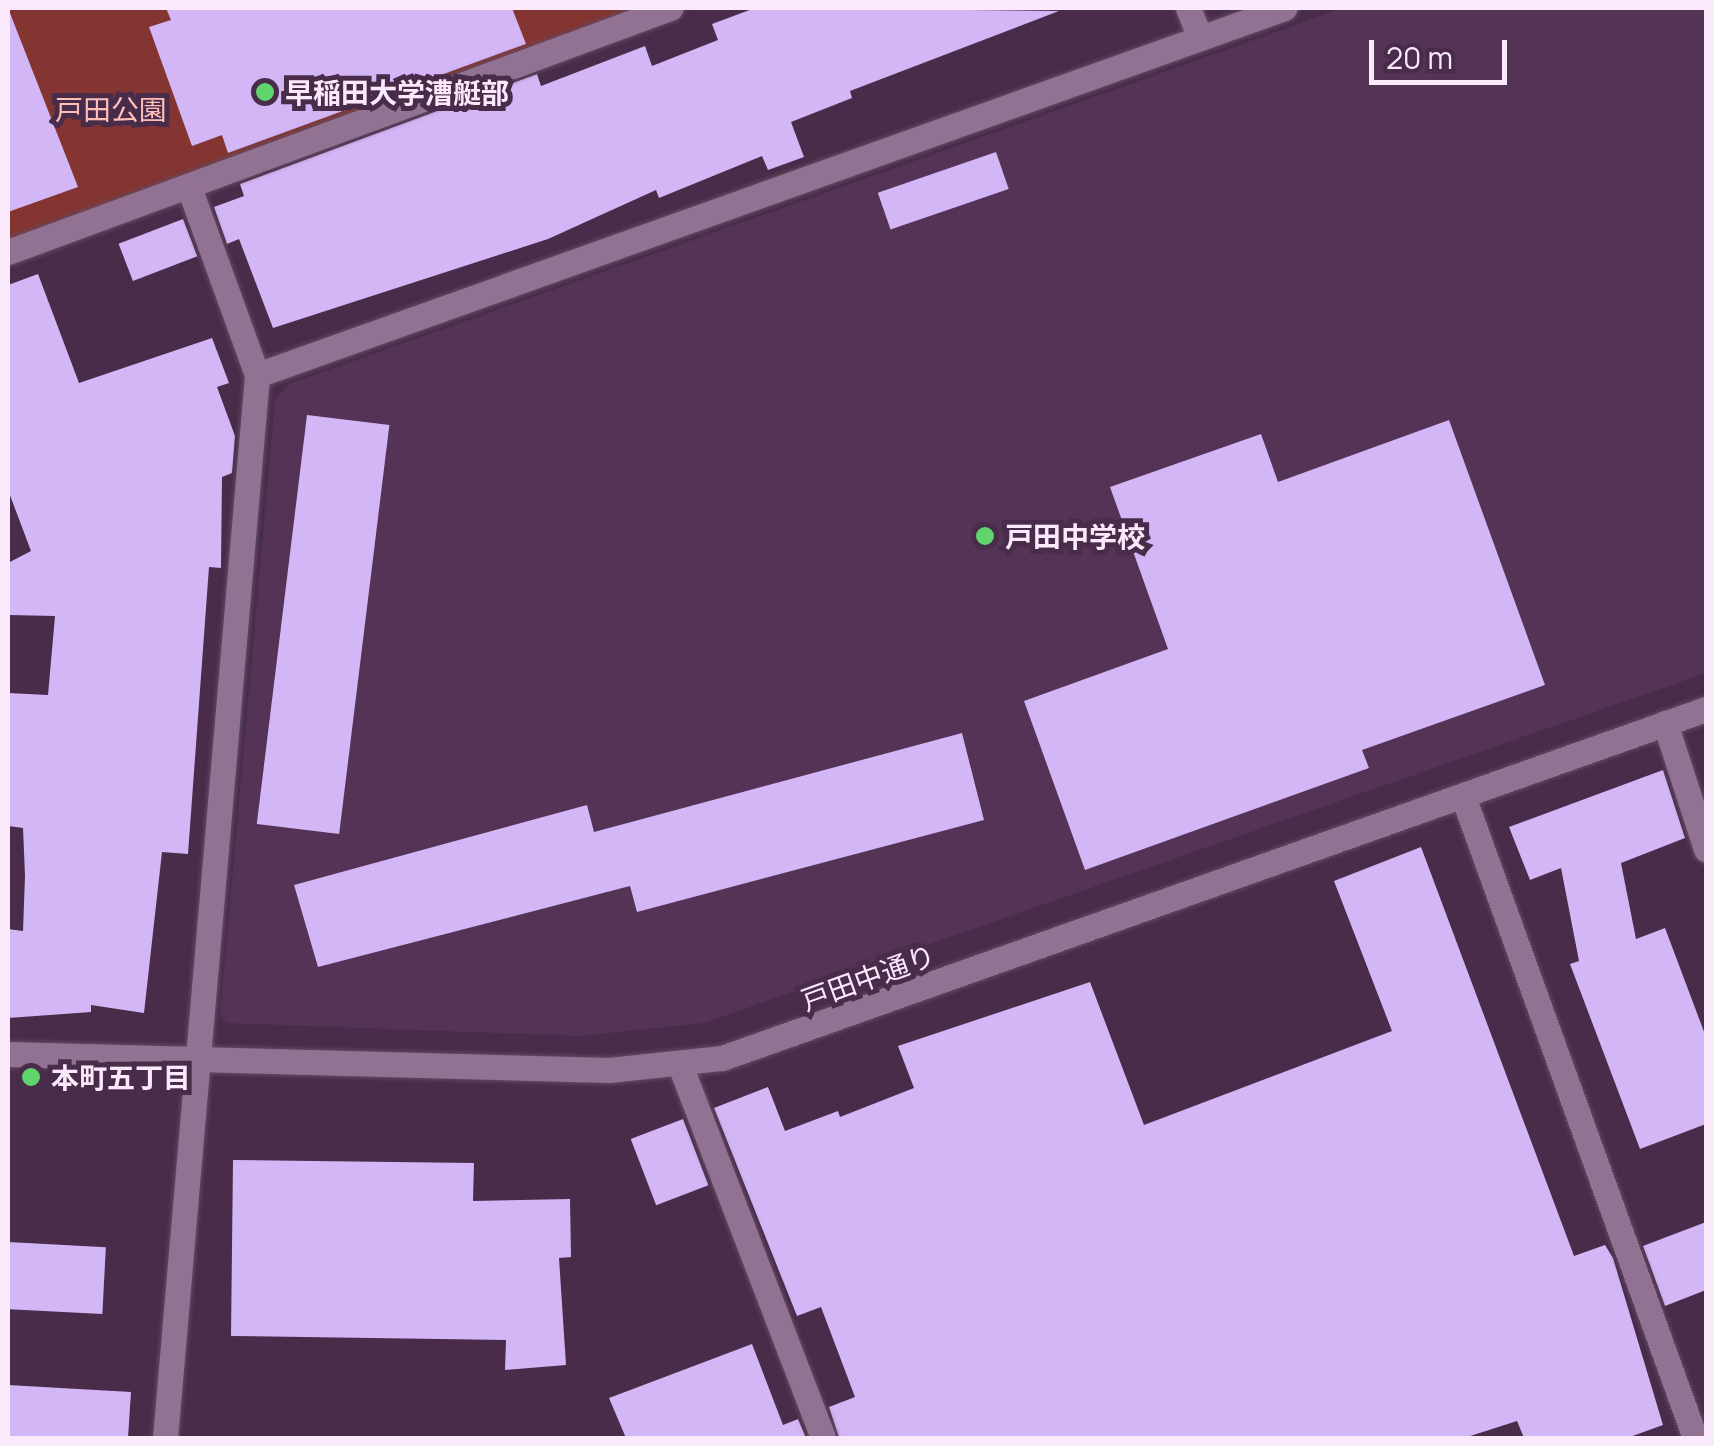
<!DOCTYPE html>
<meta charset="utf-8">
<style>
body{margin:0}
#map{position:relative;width:1714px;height:1446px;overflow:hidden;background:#482c49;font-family:Manrope,"Noto Sans JP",sans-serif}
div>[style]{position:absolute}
.built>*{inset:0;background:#553356}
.green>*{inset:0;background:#843531}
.building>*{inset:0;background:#d3b6f6;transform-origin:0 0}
.roads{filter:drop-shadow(0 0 2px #634b64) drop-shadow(0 0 2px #634b64)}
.street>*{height:25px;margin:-12.5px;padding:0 12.5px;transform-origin:12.5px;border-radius:12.5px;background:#927293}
.secondary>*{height:25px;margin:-12.5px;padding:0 12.5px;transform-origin:12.5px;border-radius:12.5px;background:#927293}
.dots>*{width:28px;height:28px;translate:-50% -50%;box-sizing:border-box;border:5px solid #482c49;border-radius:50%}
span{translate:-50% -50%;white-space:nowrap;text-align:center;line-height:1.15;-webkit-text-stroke:10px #482c49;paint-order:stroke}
.poi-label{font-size:28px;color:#fbe9fc;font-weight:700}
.left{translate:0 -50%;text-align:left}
.park-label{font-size:28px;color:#ffbfb8}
.street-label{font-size:28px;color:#fbe9fc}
.frame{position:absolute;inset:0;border:10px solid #fbe9fc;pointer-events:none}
.scale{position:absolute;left:1369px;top:40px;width:138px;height:45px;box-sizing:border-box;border:5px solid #fbe9fc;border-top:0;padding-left:12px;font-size:30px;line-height:35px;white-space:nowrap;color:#fbe9fc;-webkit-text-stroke:8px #482c49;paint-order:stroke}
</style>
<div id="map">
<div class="built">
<div style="clip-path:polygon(1343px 8px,1706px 8px,1706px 673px,704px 1023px,581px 1036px,227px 1023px,220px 1015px,275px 400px,289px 384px)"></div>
</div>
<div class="green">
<div style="clip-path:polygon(8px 8px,670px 8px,8px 252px)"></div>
</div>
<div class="building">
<div style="clip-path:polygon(8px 8px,78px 187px,8px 212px)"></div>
<div style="clip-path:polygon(166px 8px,512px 8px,526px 44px,228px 153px,222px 135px,192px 146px,149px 27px,171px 20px)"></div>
<div style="clip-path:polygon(755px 8px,1059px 11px,850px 91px,852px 98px,791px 122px,804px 157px,768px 170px,762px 156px,659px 198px,656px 190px,548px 239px,273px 328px,239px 239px,227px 244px,214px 207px,244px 196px,240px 184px,537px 74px,541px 86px,645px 46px,652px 66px,718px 40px,712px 24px)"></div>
<div style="left:996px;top:152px;width:39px;height:125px;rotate:71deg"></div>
<div style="left:183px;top:219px;width:40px;height:69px;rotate:69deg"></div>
<div style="clip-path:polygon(38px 274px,79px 383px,212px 338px,229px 383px,217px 387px,235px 436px,232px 473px,222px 477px,221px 568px,209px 567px,188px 854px,162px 852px,144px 1013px,91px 1005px,91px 1012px,8px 1018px,8px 929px,23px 931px,25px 876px,23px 828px,8px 826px,8px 693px,48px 695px,55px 616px,8px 615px,8px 563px,31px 551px,8px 490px,8px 285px)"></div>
<div style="left:307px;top:415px;width:83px;height:412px;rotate:7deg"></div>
<div style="clip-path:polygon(1449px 420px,1545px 685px,1362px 750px,1369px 768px,1085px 870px,1024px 701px,1168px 649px,1110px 487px,1261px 434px,1278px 482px)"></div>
<div style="clip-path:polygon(962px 733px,984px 820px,637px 912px,630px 886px,318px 967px,294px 885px,587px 805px,594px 832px)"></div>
<div style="clip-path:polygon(1663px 770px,1685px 838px,1621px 863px,1636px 939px,1665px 928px,1706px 1037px,1706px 1124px,1640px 1149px,1570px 964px,1579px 961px,1561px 868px,1530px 880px,1509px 827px)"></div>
<div style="clip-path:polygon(1421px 847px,1574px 1256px,1605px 1245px,1613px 1258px,1663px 1425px,1627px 1438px,1524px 1438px,1517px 1421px,1464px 1438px,839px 1438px,829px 1407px,855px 1397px,821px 1307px,797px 1316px,714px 1108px,768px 1087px,785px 1131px,838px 1111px,840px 1117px,914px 1088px,898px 1046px,1090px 982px,1144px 1125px,1392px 1031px,1334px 881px)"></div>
<div style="left:683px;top:1119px;width:71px;height:56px;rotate:69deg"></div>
<div style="clip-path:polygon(233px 1160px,474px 1163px,473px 1201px,570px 1199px,571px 1257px,559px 1258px,566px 1365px,505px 1370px,506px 1340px,231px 1336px)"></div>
<div style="clip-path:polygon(1706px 1222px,1706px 1290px,1665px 1306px,1643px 1246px)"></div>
<div style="left:8px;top:1242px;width:98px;height:67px;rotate:3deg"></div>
<div style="clip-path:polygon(752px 1344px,783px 1425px,798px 1419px,806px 1438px,626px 1438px,609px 1398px)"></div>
<div style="clip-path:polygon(8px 1385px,131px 1392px,128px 1438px,8px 1438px)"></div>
</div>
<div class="roads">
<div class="street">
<div style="left:1188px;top:8px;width:32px;rotate:68deg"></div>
<div style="left:8px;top:252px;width:706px;rotate:-20.23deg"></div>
<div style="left:257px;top:375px;width:1091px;rotate:-19.66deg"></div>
<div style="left:1665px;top:723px;width:133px;rotate:72deg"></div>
<div style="left:1463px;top:796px;width:683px;rotate:70.13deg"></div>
<div style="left:680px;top:1065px;width:399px;rotate:69deg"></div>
<div style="left:165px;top:1438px;width:1067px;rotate:-85.05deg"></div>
<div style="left:257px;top:375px;width:200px;rotate:-109.9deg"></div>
</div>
<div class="secondary">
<div style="left:8px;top:1054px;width:601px;rotate:1.52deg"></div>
<div style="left:609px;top:1070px;width:114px;rotate:-6.1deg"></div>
<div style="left:722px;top:1058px;width:1044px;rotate:-19.53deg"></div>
</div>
</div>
<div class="dots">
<div style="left:265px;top:92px;background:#5fd56b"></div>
<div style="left:985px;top:536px;background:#5fd56b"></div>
<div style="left:31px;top:1077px;background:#5fd56b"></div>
</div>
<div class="poi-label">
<span class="left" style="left:285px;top:92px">早稲田大学漕艇部</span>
<span class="left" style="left:1005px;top:536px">戸田中学校</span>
<span class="left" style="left:51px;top:1077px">本町五丁目</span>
</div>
<div class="park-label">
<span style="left:111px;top:109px">戸田公園</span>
</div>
<div class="street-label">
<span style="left:868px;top:977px;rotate:-20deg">戸田中通り</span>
</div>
<div class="frame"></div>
<div class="scale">20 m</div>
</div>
